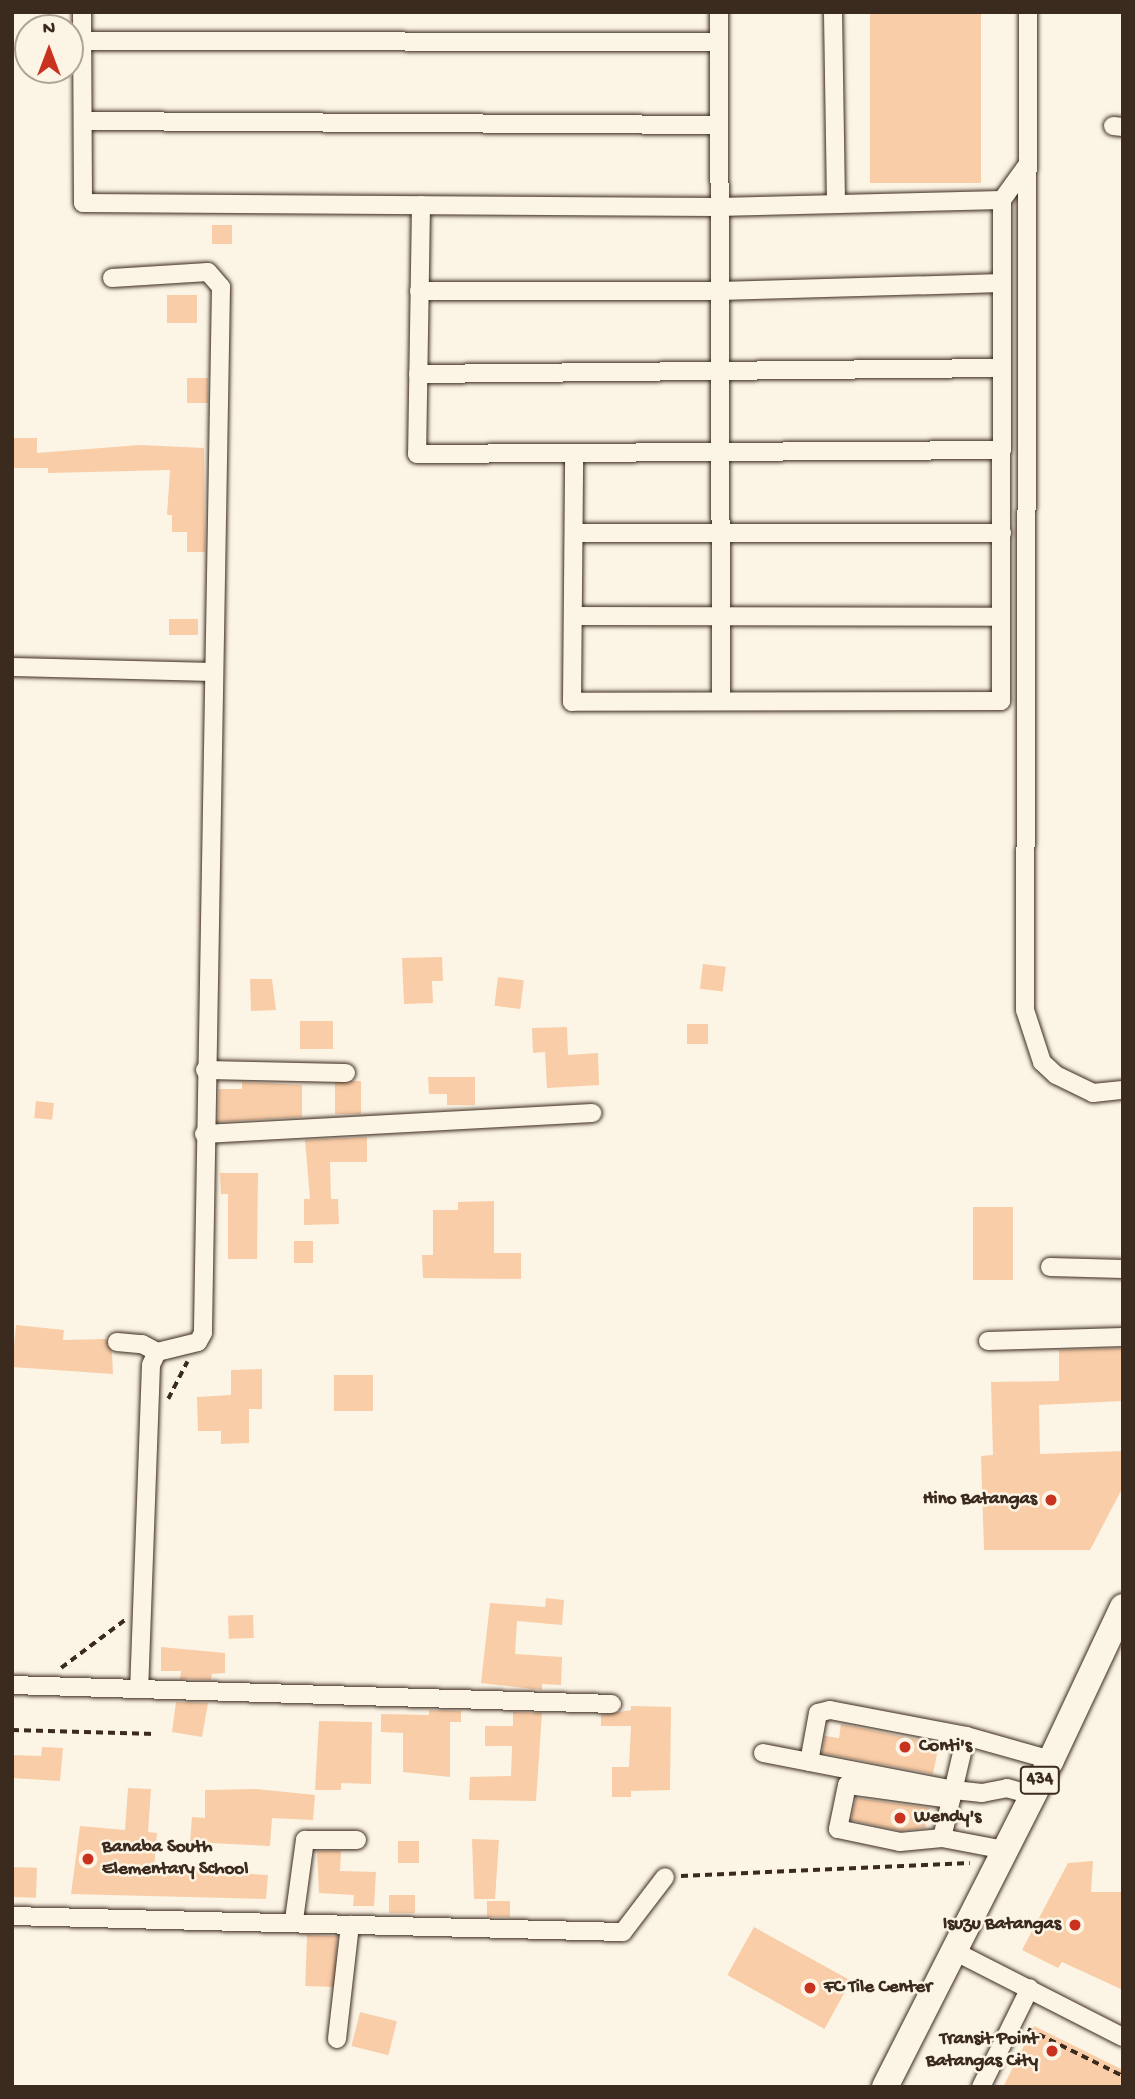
<!DOCTYPE html>
<style>
body{margin:0}
#map{position:relative;width:1135px;height:2099px;overflow:hidden;background:#fcf5e5;font-family:"Gochi Hand",sans-serif}
div>[style]{position:absolute}
.building>*{inset:0;background:#f9cda8;transform-origin:0 0}
.path>*{height:3.5px;margin-top:-1.75px;transform-origin:0;background:repeating-linear-gradient(90deg,#3b2a1e 0 7px,transparent 0 12px)}
.roads{filter:drop-shadow(0 0 2px #3b2a1e) drop-shadow(0 0 2px #3b2a1e)}
.minor>*{height:18px;margin:-9px;padding:0 9px;transform-origin:9px;border-radius:9px;background:#fcf5e5}
.highway>*{height:26px;margin:-13px;padding:0 13px;transform-origin:13px;border-radius:13px;background:#fcf5e5}
.dots>*{width:19px;height:19px;translate:-50% -50%;box-sizing:border-box;border:4px solid #fcf5e5;border-radius:50%}
span{translate:-50% -50%;white-space:nowrap;text-align:center;line-height:1.15;-webkit-text-stroke:5px #fcf5e5;paint-order:stroke}
.shield-label span{padding:2px 5px;background:#fcf5e5;border:2px solid;border-radius:5px;-webkit-text-stroke-width:0}
.shield-label{font-size:18px;color:#3b2a1e;font-weight:700}
.poi-label{font-size:19px;color:#3b2a1e;font-weight:700}
.right{translate:-100% -50%;text-align:right}
.left{translate:0 -50%;text-align:left}
.frame{position:absolute;inset:0;border:14px solid #3b2a1e;pointer-events:none}
.north{position:absolute;left:14px;top:14px;width:70px;height:70px;box-sizing:border-box;background:#fcf5e5;border:2px solid #afa495;border-radius:50%;rotate:0deg;font-size:19px;font-weight:700;line-height:28px;text-align:center;color:#3b2a1e}
.north::after{content:'';display:block;margin:auto;width:24px;height:32px;background:#c8321e;clip-path:polygon(50% 0,100% 100%,50% 72%,0 100%)}
</style>
<div id="map">
<div class="building">
<div style="left:870px;top:12px;width:111px;height:171px"></div>
<div style="left:212px;top:225px;width:20px;height:19px"></div>
<div style="left:167px;top:295px;width:30px;height:28px"></div>
<div style="left:187px;top:378px;width:21px;height:25px"></div>
<div style="clip-path:polygon(12px 438px,37px 438px,37px 453px,140px 445px,204px 448px,205px 552px,187px 552px,187px 532px,172px 532px,172px 515px,167px 515px,170px 470px,48px 473px,48px 468px,12px 468px)"></div>
<div style="left:169px;top:619px;width:29px;height:16px"></div>
<div style="clip-path:polygon(442px 957px,443px 981px,432px 981px,433px 1003px,404px 1004px,402px 958px)"></div>
<div style="left:703px;top:964px;width:23px;height:25px;rotate:7deg"></div>
<div style="left:498px;top:977px;width:26px;height:29px;rotate:7deg"></div>
<div style="clip-path:polygon(250px 979px,272px 979px,276px 1010px,251px 1011px)"></div>
<div style="left:333px;top:1021px;width:28px;height:33px;rotate:90deg"></div>
<div style="left:687px;top:1024px;width:21px;height:20px"></div>
<div style="clip-path:polygon(567px 1027px,568px 1055px,598px 1053px,599px 1085px,547px 1088px,545px 1052px,533px 1053px,532px 1028px)"></div>
<div style="clip-path:polygon(428px 1077px,475px 1077px,475px 1105px,447px 1105px,447px 1094px,429px 1094px)"></div>
<div style="left:361px;top:1081px;width:33px;height:26px;rotate:90deg"></div>
<div style="clip-path:polygon(242px 1082px,302px 1085px,302px 1117px,218px 1122px,219px 1089px,242px 1089px)"></div>
<div style="left:36px;top:1101px;width:18px;height:17px;rotate:6deg"></div>
<div style="clip-path:polygon(367px 1137px,367px 1162px,330px 1162px,331px 1199px,338px 1199px,339px 1224px,304px 1225px,304px 1199px,310px 1199px,305px 1140px)"></div>
<div style="clip-path:polygon(220px 1173px,258px 1173px,257px 1259px,228px 1259px,228px 1194px,221px 1194px)"></div>
<div style="clip-path:polygon(494px 1201px,494px 1253px,521px 1253px,521px 1279px,423px 1278px,422px 1255px,433px 1255px,433px 1210px,458px 1210px,458px 1202px)"></div>
<div style="left:1013px;top:1207px;width:73px;height:40px;rotate:90deg"></div>
<div style="left:294px;top:1241px;width:19px;height:22px"></div>
<div style="clip-path:polygon(16px 1325px,64px 1330px,63px 1340px,106px 1339px,112px 1352px,113px 1374px,12px 1367px)"></div>
<div style="clip-path:polygon(1123px 1348px,1123px 1401px,1039px 1405px,1040px 1454px,1123px 1451px,1123px 1487px,1090px 1550px,984px 1550px,981px 1456px,993px 1455px,991px 1382px,1059px 1381px,1059px 1350px)"></div>
<div style="clip-path:polygon(262px 1369px,262px 1409px,249px 1409px,249px 1443px,221px 1444px,221px 1431px,198px 1431px,197px 1397px,231px 1395px,231px 1370px)"></div>
<div style="left:334px;top:1375px;width:39px;height:36px"></div>
<div style="clip-path:polygon(546px 1598px,564px 1600px,562px 1625px,517px 1621px,515px 1654px,562px 1657px,561px 1685px,542px 1684px,542px 1690px,481px 1683px,490px 1603px,545px 1607px)"></div>
<div style="left:253px;top:1615px;width:23px;height:25px;rotate:88deg"></div>
<div style="clip-path:polygon(161px 1647px,225px 1653px,225px 1673px,212px 1674px,211px 1680px,180px 1679px,181px 1671px,161px 1671px)"></div>
<div style="clip-path:polygon(176px 1702px,208px 1703px,202px 1737px,172px 1732px)"></div>
<div style="clip-path:polygon(631px 1706px,671px 1707px,670px 1790px,631px 1791px,631px 1797px,612px 1797px,612px 1767px,629px 1767px,631px 1726px,601px 1726px,601px 1715px,631px 1710px)"></div>
<div style="clip-path:polygon(429px 1710px,461px 1711px,461px 1722px,450px 1722px,450px 1777px,403px 1772px,403px 1733px,381px 1732px,381px 1714px,429px 1715px)"></div>
<div style="clip-path:polygon(513px 1712px,542px 1713px,536px 1801px,469px 1800px,470px 1777px,511px 1776px,512px 1746px,485px 1746px,485px 1726px,513px 1726px)"></div>
<div style="clip-path:polygon(319px 1721px,372px 1722px,371px 1784px,341px 1783px,341px 1790px,315px 1790px)"></div>
<div style="clip-path:polygon(841px 1724px,939px 1744px,933px 1774px,822px 1753px,825px 1736px,839px 1738px)"></div>
<div style="clip-path:polygon(42px 1747px,63px 1748px,60px 1781px,12px 1778px,12px 1755px,41px 1756px)"></div>
<div style="clip-path:polygon(128px 1788px,151px 1789px,148px 1832px,157px 1833px,154px 1869px,268px 1875px,266px 1899px,71px 1894px,80px 1826px,125px 1830px)"></div>
<div style="clip-path:polygon(256px 1789px,315px 1795px,313px 1820px,272px 1818px,270px 1846px,190px 1842px,192px 1817px,205px 1818px,205px 1790px)"></div>
<div style="clip-path:polygon(856px 1798px,930px 1808px,925px 1828px,901px 1831px,851px 1820px)"></div>
<div style="clip-path:polygon(472px 1839px,499px 1840px,495px 1899px,474px 1899px)"></div>
<div style="left:398px;top:1841px;width:21px;height:22px"></div>
<div style="clip-path:polygon(317px 1851px,341px 1851px,340px 1871px,376px 1872px,374px 1906px,353px 1906px,354px 1895px,319px 1893px)"></div>
<div style="clip-path:polygon(1093px 1861px,1091px 1892px,1123px 1892px,1123px 1990px,1062px 1962px,1058px 1968px,1022px 1950px,1068px 1863px)"></div>
<div style="left:12px;top:1867px;width:25px;height:30px;rotate:2deg"></div>
<div style="left:389px;top:1895px;width:26px;height:18px"></div>
<div style="left:487px;top:1901px;width:23px;height:16px"></div>
<div style="left:754px;top:1927px;width:111px;height:55px;rotate:29deg"></div>
<div style="left:307px;top:1935px;width:30px;height:51px;rotate:2deg"></div>
<div style="left:360px;top:2012px;width:38px;height:35px;rotate:14deg"></div>
<div style="clip-path:polygon(1034px 2026px,1123px 2070px,1123px 2087px,1003px 2087px)"></div>
</div>
<div class="path">
<div style="left:168px;top:1399px;width:42px;rotate:-62.8deg"></div>
<div style="left:61px;top:1668px;width:80px;rotate:-36.9deg"></div>
<div style="left:12px;top:1730px;width:144px;rotate:1.6deg"></div>
<div style="left:681px;top:1876px;width:289px;rotate:-2.6deg"></div>
<div style="left:1028px;top:2029px;width:106px;rotate:26.3deg"></div>
</div>
<div class="roads">
<div class="minor">
<div style="left:82px;top:12px;width:191px;rotate:89.7deg"></div>
<div style="left:83px;top:203px;width:635px;rotate:0.36deg"></div>
<div style="left:718px;top:207px;width:284px;rotate:-1.4deg"></div>
<div style="left:1002px;top:200px;width:501px;rotate:90.11deg"></div>
<div style="left:1001px;top:701px;width:429px;rotate:179.9deg"></div>
<div style="left:572px;top:702px;width:249px;rotate:-89.5deg"></div>
<div style="left:719px;top:12px;width:688px;rotate:89.83deg"></div>
<div style="left:833px;top:12px;width:192px;rotate:89.1deg"></div>
<div style="left:1028px;top:12px;width:998px;rotate:90.17deg"></div>
<div style="left:1025px;top:1010px;width:55px;rotate:71.9deg"></div>
<div style="left:1042px;top:1062px;width:19px;rotate:43deg"></div>
<div style="left:1056px;top:1075px;width:41px;rotate:25.9deg"></div>
<div style="left:1093px;top:1093px;width:30px;rotate:-6deg"></div>
<div style="left:83px;top:41px;width:636px;rotate:0.09deg"></div>
<div style="left:83px;top:121px;width:636px;rotate:0.36deg"></div>
<div style="left:1113px;top:126px;width:10px;rotate:6deg"></div>
<div style="left:1002px;top:200px;width:44px;rotate:-54.2deg"></div>
<div style="left:421px;top:205px;width:249px;rotate:90.9deg"></div>
<div style="left:417px;top:454px;width:585px;rotate:-0.39deg"></div>
<div style="left:112px;top:278px;width:96px;rotate:-3.6deg"></div>
<div style="left:208px;top:272px;width:20px;rotate:49deg"></div>
<div style="left:221px;top:287px;width:1046px;rotate:90.99deg"></div>
<div style="left:203px;top:1333px;width:10px;rotate:119deg"></div>
<div style="left:198px;top:1342px;width:42px;rotate:166.3deg"></div>
<div style="left:157px;top:1352px;width:14px;rotate:115deg"></div>
<div style="left:151px;top:1365px;width:321px;rotate:92.1deg"></div>
<div style="left:419px;top:291px;width:300px"></div>
<div style="left:719px;top:291px;width:283px;rotate:-1.6deg"></div>
<div style="left:418px;top:374px;width:584px;rotate:-0.59deg"></div>
<div style="left:574px;top:533px;width:428px"></div>
<div style="left:573px;top:616px;width:428px;rotate:0.1deg"></div>
<div style="left:12px;top:667px;width:202px;rotate:1.4deg"></div>
<div style="left:205px;top:1070px;width:141px;rotate:1.2deg"></div>
<div style="left:204px;top:1134px;width:389px;rotate:-3.1deg"></div>
<div style="left:1050px;top:1267px;width:73px;rotate:1.6deg"></div>
<div style="left:988px;top:1341px;width:135px;rotate:-1.7deg"></div>
<div style="left:117px;top:1342px;width:25px;rotate:5deg"></div>
<div style="left:142px;top:1344px;width:17px;rotate:28deg"></div>
<div style="left:12px;top:1685px;width:600px;rotate:1.81deg"></div>
<div style="left:763px;top:1753px;width:195px;rotate:11deg"></div>
<div style="left:954px;top:1790px;width:28px;rotate:6deg"></div>
<div style="left:982px;top:1793px;width:25px;rotate:-11deg"></div>
<div style="left:1007px;top:1788px;width:26px;rotate:16deg"></div>
<div style="left:809px;top:1762px;width:50px;rotate:-79.6deg"></div>
<div style="left:818px;top:1713px;width:12px;rotate:-14deg"></div>
<div style="left:830px;top:1710px;width:138px;rotate:10.8deg"></div>
<div style="left:966px;top:1736px;width:88px;rotate:15.8deg"></div>
<div style="left:951px;top:1799px;width:105px;rotate:-172.3deg"></div>
<div style="left:847px;top:1785px;width:45px;rotate:101.6deg"></div>
<div style="left:838px;top:1829px;width:63px;rotate:11.8deg"></div>
<div style="left:900px;top:1842px;width:42px;rotate:-5.4deg"></div>
<div style="left:942px;top:1838px;width:64px;rotate:10.8deg"></div>
<div style="left:942px;top:1838px;width:105px;rotate:-76.8deg"></div>
<div style="left:12px;top:1916px;width:611px;rotate:1.5deg"></div>
<div style="left:623px;top:1932px;width:69px;rotate:-52.6deg"></div>
<div style="left:294px;top:1920px;width:81px;rotate:-82.2deg"></div>
<div style="left:305px;top:1840px;width:52px"></div>
<div style="left:956px;top:1952px;width:187px;rotate:27deg"></div>
<div style="left:337px;top:2039px;width:115px;rotate:-83.5deg"></div>
<div style="left:981px;top:2087px;width:110px;rotate:-63.7deg"></div>
</div>
<div class="highway">
<div style="left:885px;top:2087px;width:367px;rotate:-63.1deg"></div>
<div style="left:1051px;top:1760px;width:169px;rotate:-64.8deg"></div>
</div>
</div>
<div class="dots">
<div style="left:1051px;top:1500px;background:#c8321e"></div>
<div style="left:905px;top:1747px;background:#c8321e"></div>
<div style="left:900px;top:1818px;background:#c8321e"></div>
<div style="left:88px;top:1859px;background:#c8321e"></div>
<div style="left:1075px;top:1925px;background:#c8321e"></div>
<div style="left:810px;top:1988px;background:#c8321e"></div>
<div style="left:1052px;top:2051px;background:#c8321e"></div>
</div>
<div class="shield-label">
<span style="left:1040px;top:1780px">434</span>
</div>
<div class="poi-label">
<span class="right" style="left:1037px;top:1500px">Hino Batangas</span>
<span class="left" style="left:919px;top:1747px">Conti's</span>
<span class="left" style="left:914px;top:1818px">Wendy's</span>
<span class="left" style="left:102px;top:1859px">Banaba South<br>Elementary School</span>
<span class="right" style="left:1061px;top:1925px">Isuzu Batangas</span>
<span class="left" style="left:824px;top:1988px">FC Tile Center</span>
<span class="right" style="left:1038px;top:2051px">Transit Point<br>Batangas City</span>
</div>
<div class="frame"></div>
<div class="north">N</div>
</div>
